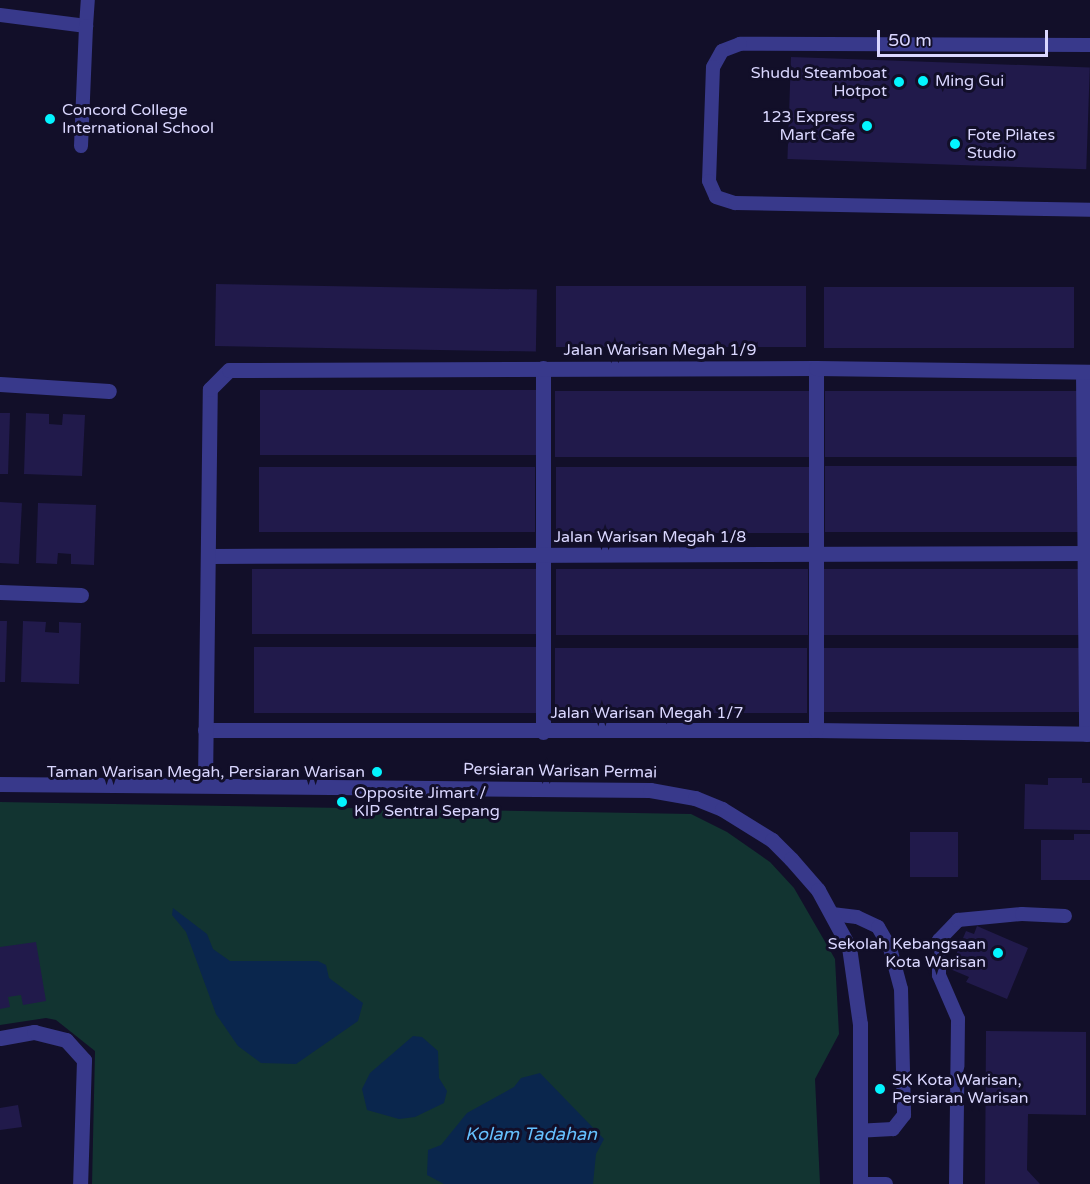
<!DOCTYPE html>
<style>
body{margin:0}
#map{position:relative;width:1090px;height:1184px;overflow:hidden;background:#120f29;font-family:"Varela Round",sans-serif}
div>[style]{position:absolute}
.green>*{inset:0;background:#123431}
.water>*{inset:0;background:#0a264d}
.building>*{inset:0;background:#211a4b;transform-origin:0 0}
.service>*{height:14px;margin:-7px;padding:0 7px;transform-origin:7px;border-radius:7px;background:#38398b}
.minor>*{height:15px;margin:-7.5px;padding:0 7.5px;transform-origin:7.5px;border-radius:7.5px;background:#38398b}
.tertiary>*{height:15px;margin:-7.5px;padding:0 7.5px;transform-origin:7.5px;border-radius:7.5px;background:#38398b}
.dots>*{width:16px;height:16px;translate:-50% -50%;box-sizing:border-box;border:3px solid #120f29;border-radius:50%}
span{translate:-50% -50%;white-space:nowrap;text-align:center;line-height:1.15;-webkit-text-stroke:6px #120f29;paint-order:stroke}
.poi-label{font-size:16px;color:#dad7ff}
.right{translate:-100% -50%;text-align:right}
.left{translate:0 -50%;text-align:left}
.street-label{font-size:16px;color:#dad7ff}
.water-label{font-size:18px;color:#65c0ff;font-style:italic}
.scale{position:absolute;left:877px;top:30px;width:171px;height:27px;box-sizing:border-box;border:3px solid #dad7ff;border-top:0;padding-left:8px;font-size:18px;line-height:21px;white-space:nowrap;color:#dad7ff;-webkit-text-stroke:4px #120f29;paint-order:stroke}
</style>
<div id="map">
<div class="green">
<div style="clip-path:polygon(0 802px,691px 814px,727px 832px,770px 862px,794px 888px,835px 959px,839px 1034px,815px 1079px,820px 1184px,92px 1184px,95px 1051px,56px 1020px,46px 1018px,0 1025px)"></div>
</div>
<div class="water">
<div style="clip-path:polygon(173px 908px,207px 934px,213px 949px,230px 961px,318px 961px,326px 965px,329px 978px,363px 1003px,358px 1021px,296px 1064px,261px 1063px,238px 1046px,216px 1014px,186px 932px,172px 915px)"></div>
<div style="clip-path:polygon(413px 1036px,422px 1037px,438px 1051px,439px 1078px,447px 1091px,444px 1103px,415px 1117px,399px 1119px,367px 1110px,362px 1089px,370px 1073px)"></div>
<div style="clip-path:polygon(540px 1073px,604px 1139px,596px 1154px,593px 1184px,444px 1184px,427px 1175px,428px 1150px,441px 1145px,467px 1113px,514px 1087px,521px 1078px)"></div>
</div>
<div class="building">
<div style="left:791px;top:57px;width:299px;height:102px;rotate:2deg"></div>
<div style="left:216px;top:284px;width:321px;height:62px;rotate:1deg"></div>
<div style="left:556px;top:286px;width:250px;height:61px"></div>
<div style="left:824px;top:287px;width:250px;height:61px"></div>
<div style="left:260px;top:390px;width:277px;height:65px"></div>
<div style="left:555px;top:391px;width:255px;height:66px"></div>
<div style="left:825px;top:391px;width:254px;height:66px"></div>
<div style="clip-path:polygon(0 413px,10px 413px,8px 474px,0 474px)"></div>
<div style="clip-path:polygon(26px 413px,49px 414px,49px 424px,62px 425px,63px 414px,85px 415px,82px 476px,24px 474px)"></div>
<div style="left:1079px;top:466px;width:66px;height:254px;rotate:90deg"></div>
<div style="left:259px;top:467px;width:276px;height:65px"></div>
<div style="left:556px;top:467px;width:254px;height:66px"></div>
<div style="left:0;top:502px;width:22px;height:61px;rotate:3deg"></div>
<div style="clip-path:polygon(38px 503px,96px 505px,94px 565px,71px 564px,71px 554px,58px 553px,57px 564px,36px 563px)"></div>
<div style="left:252px;top:569px;width:286px;height:65px"></div>
<div style="left:556px;top:569px;width:252px;height:66px"></div>
<div style="left:823px;top:569px;width:257px;height:66px"></div>
<div style="clip-path:polygon(0 621px,7px 621px,5px 682px,0 682px)"></div>
<div style="clip-path:polygon(23px 621px,46px 622px,45px 632px,59px 633px,59px 622px,81px 623px,79px 684px,21px 682px)"></div>
<div style="left:254px;top:647px;width:285px;height:66px"></div>
<div style="left:555px;top:648px;width:252px;height:65px"></div>
<div style="left:1082px;top:648px;width:64px;height:258px;rotate:90deg"></div>
<div style="clip-path:polygon(1048px 778px,1082px 778px,1082px 783px,1090px 783px,1090px 830px,1024px 829px,1025px 784px,1048px 785px)"></div>
<div style="left:910px;top:832px;width:48px;height:45px"></div>
<div style="clip-path:polygon(1074px 834px,1090px 834px,1090px 880px,1041px 880px,1041px 840px,1074px 840px)"></div>
<div style="clip-path:polygon(977px 926px,1028px 948px,1007px 999px,966px 982px,969px 977px,950px 969px,966px 931px,974px 934px)"></div>
<div style="clip-path:polygon(36px 942px,46px 1001px,23px 1005px,21px 995px,8px 997px,10px 1007px,0 1009px,0 947px)"></div>
<div style="clip-path:polygon(986px 1031px,1086px 1032px,1086px 1115px,1028px 1114px,1027px 1170px,1040px 1184px,985px 1184px)"></div>
<div style="clip-path:polygon(18px 1105px,22px 1127px,0 1130px,0 1108px)"></div>
</div>
<div class="service">
<div style="left:0;top:15px;width:87px;rotate:7.3deg"></div>
<div style="left:86px;top:26px;width:26px;rotate:-86deg"></div>
<div style="left:1090px;top:45px;width:350px;rotate:-179.8deg"></div>
<div style="left:740px;top:44px;width:19px;rotate:159deg"></div>
<div style="left:722px;top:51px;width:18px;rotate:119deg"></div>
<div style="left:713px;top:67px;width:114px;rotate:92deg"></div>
<div style="left:709px;top:181px;width:17px;rotate:66deg"></div>
<div style="left:716px;top:197px;width:20px;rotate:18deg"></div>
<div style="left:735px;top:203px;width:355px;rotate:1.1deg"></div>
<div style="left:81px;top:146px;width:120px;rotate:-87.6deg"></div>
<div style="left:832px;top:914px;width:25px;rotate:7deg"></div>
<div style="left:857px;top:917px;width:23px;rotate:25deg"></div>
<div style="left:878px;top:927px;width:24px;rotate:60deg"></div>
<div style="left:890px;top:948px;width:42px;rotate:75deg"></div>
<div style="left:901px;top:989px;width:126px;rotate:88.6deg"></div>
<div style="left:904px;top:1115px;width:18px;rotate:128deg"></div>
<div style="left:893px;top:1129px;width:33px;rotate:177deg"></div>
<div style="left:860px;top:1184px;width:26px"></div>
<div style="left:956px;top:1184px;width:165px;rotate:-89.3deg"></div>
<div style="left:958px;top:1019px;width:48px;rotate:-113.4deg"></div>
<div style="left:939px;top:975px;width:35px;rotate:-90deg"></div>
<div style="left:939px;top:940px;width:28px;rotate:-46deg"></div>
<div style="left:958px;top:920px;width:64px;rotate:-5.4deg"></div>
<div style="left:1022px;top:914px;width:43px;rotate:2.7deg"></div>
</div>
<div class="minor">
<div style="left:543px;top:368px;width:364px;rotate:90deg"></div>
<div style="left:1083px;top:372px;width:362px;rotate:89.5deg"></div>
<div style="left:0;top:384px;width:109px;rotate:3.7deg"></div>
<div style="left:210px;top:556px;width:880px;rotate:-0.2deg"></div>
<div style="left:0;top:592px;width:81px;rotate:2.1deg"></div>
<div style="left:205px;top:730px;width:611px"></div>
<div style="left:816px;top:730px;width:274px;rotate:0.8deg"></div>
<div style="left:816px;top:730px;width:362px;rotate:-90deg"></div>
<div style="left:205px;top:783px;width:394px;rotate:-89.3deg"></div>
<div style="left:210px;top:389px;width:27px;rotate:-45deg"></div>
<div style="left:229px;top:370px;width:587px;rotate:-0.2deg"></div>
<div style="left:816px;top:368px;width:274px;rotate:0.8deg"></div>
<div style="left:0;top:1038px;width:35px;rotate:-10deg"></div>
<div style="left:34px;top:1032px;width:33px;rotate:14deg"></div>
<div style="left:66px;top:1040px;width:27px;rotate:48deg"></div>
<div style="left:84px;top:1060px;width:124px;rotate:91.8deg"></div>
</div>
<div class="tertiary">
<div style="left:0;top:784px;width:650px;rotate:0.53deg"></div>
<div style="left:650px;top:790px;width:46px;rotate:10.1deg"></div>
<div style="left:695px;top:798px;width:29px;rotate:22deg"></div>
<div style="left:722px;top:809px;width:59px;rotate:31.8deg"></div>
<div style="left:772px;top:840px;width:27px;rotate:45deg"></div>
<div style="left:791px;top:859px;width:41px;rotate:48.9deg"></div>
<div style="left:818px;top:890px;width:65px;rotate:61.5deg"></div>
<div style="left:849px;top:947px;width:78px;rotate:81.9deg"></div>
<div style="left:860px;top:1024px;width:160px;rotate:90deg"></div>
</div>
<div class="dots">
<div style="left:923px;top:81px;background:#03f4ff"></div>
<div style="left:899px;top:82px;background:#03f4ff"></div>
<div style="left:50px;top:119px;background:#03f4ff"></div>
<div style="left:867px;top:126px;background:#03f4ff"></div>
<div style="left:955px;top:144px;background:#03f4ff"></div>
<div style="left:377px;top:772px;background:#03f4ff"></div>
<div style="left:342px;top:802px;background:#03f4ff"></div>
<div style="left:998px;top:953px;background:#03f4ff"></div>
<div style="left:880px;top:1089px;background:#03f4ff"></div>
</div>
<div class="poi-label">
<span class="right" style="left:887px;top:82px">Shudu Steamboat<br>Hotpot</span>
<span class="left" style="left:935px;top:81px">Ming Gui</span>
<span class="left" style="left:62px;top:119px">Concord College<br>International School</span>
<span class="right" style="left:855px;top:126px">123 Express<br>Mart Cafe</span>
<span class="left" style="left:967px;top:144px">Fote Pilates<br>Studio</span>
<span class="right" style="left:365px;top:772px">Taman Warisan Megah, Persiaran Warisan</span>
<span class="left" style="left:354px;top:802px">Opposite Jimart /<br>KIP Sentral Sepang</span>
<span class="right" style="left:986px;top:953px">Sekolah Kebangsaan<br>Kota Warisan</span>
<span class="left" style="left:892px;top:1089px">SK Kota Warisan,<br>Persiaran Warisan</span>
</div>
<div class="street-label">
<span style="left:660px;top:350px">Jalan Warisan Megah 1/9</span>
<span style="left:650px;top:537px">Jalan Warisan Megah 1/8</span>
<span style="left:647px;top:713px">Jalan Warisan Megah 1/7</span>
<span style="left:560px;top:771px;rotate:1deg">Persiaran Warisan Permai</span>
</div>
<div class="water-label">
<span style="left:531px;top:1134px">Kolam Tadahan</span>
</div>
<div class="scale">50 m</div>
</div>
